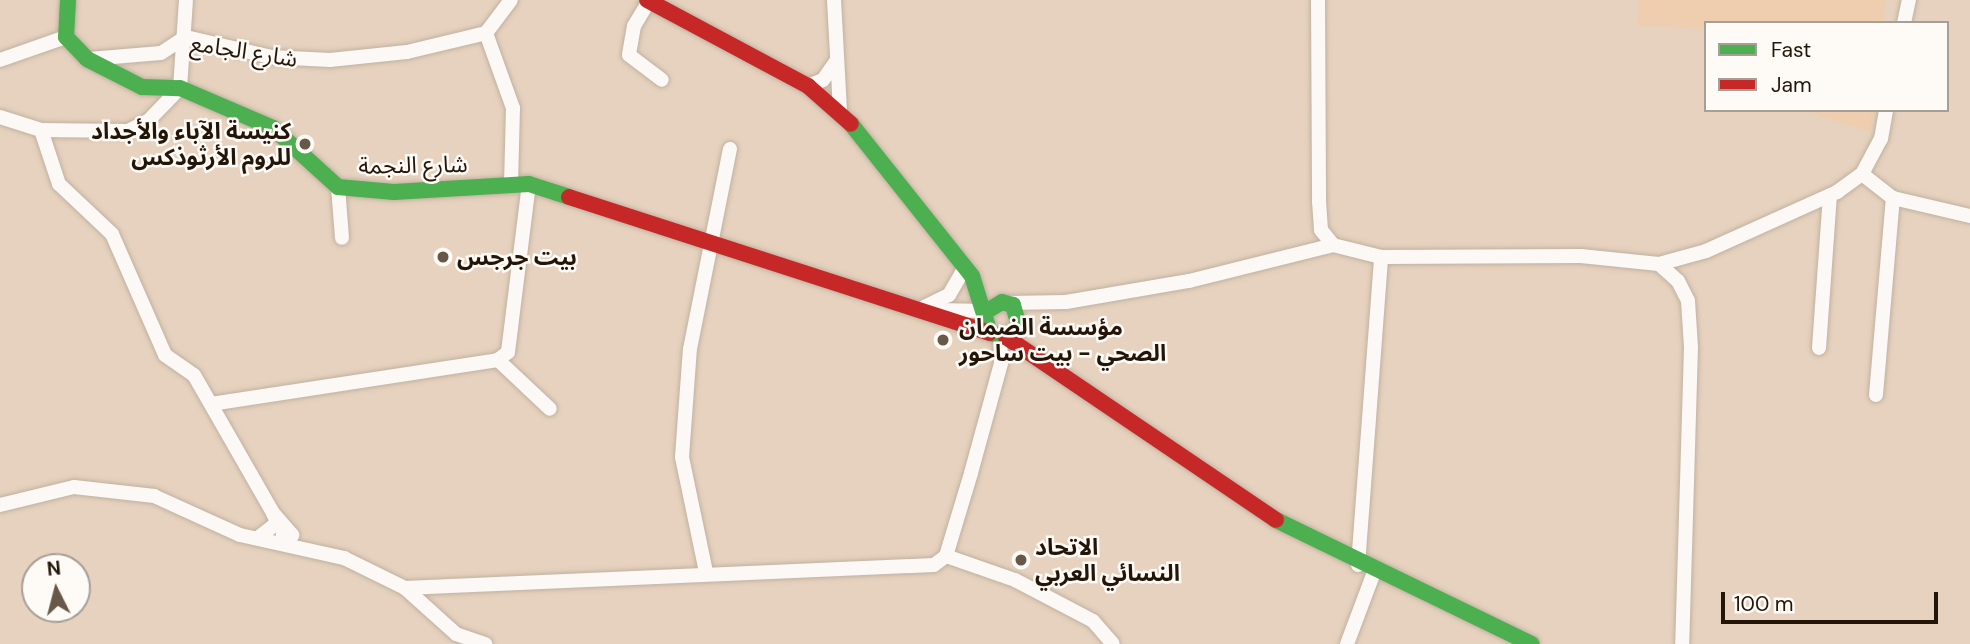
<!DOCTYPE html>
<meta charset="utf-8">
<style>
body{margin:0}
#map{position:relative;width:1970px;height:644px;overflow:hidden;background:#e6d2be;font-family:"DM Sans","Noto Sans Arabic",sans-serif}
div>[style]{position:absolute}
.built>*{inset:0;background:#eeceae}
.roads{filter:drop-shadow(0 0 2px #c1b1a1) drop-shadow(0 0 2px #c1b1a1)}
.street>*{height:14px;margin:-7px;padding:0 7px;transform-origin:7px;border-radius:7px;background:#fbf8f5}
.fast>*{height:16px;margin:-8px;padding:0 8px;transform-origin:8px;border-radius:8px;background:#4caf50}
.jam>*{height:16px;margin:-8px;padding:0 8px;transform-origin:8px;border-radius:8px;background:#c62828}
.dots>*{width:19px;height:19px;translate:-50% -50%;box-sizing:border-box;border:4px solid #fefaf6;border-radius:50%}
span{translate:-50% -50%;white-space:nowrap;text-align:center;line-height:1.15;-webkit-text-stroke:5px #fefaf6;paint-order:stroke}
.street-label{font-size:23px;color:#231609}
.poi-label{font-size:23px;color:#231609;font-weight:700}
.right{translate:-100% -50%;text-align:right}
.left{translate:0 -50%;text-align:left}
.legend{position:absolute;left:1704px;top:21px;width:245px;height:91px;box-sizing:border-box;background:#fefaf6;border:2px solid #a69f97;margin:0;padding:9px 12px;list-style:none;font-size:21px;color:#231609}
.legend li{display:flex;align-items:center;gap:14px;height:35px}
.legend b{width:35px;border:2px solid #a69f97}
.north{position:absolute;left:21px;top:553px;width:70px;height:70px;box-sizing:border-box;background:#fefaf6;border:2px solid #a69f97;border-radius:50%;rotate:354deg;font-size:19px;font-weight:700;line-height:28px;text-align:center;color:#231609}
.north::after{content:'';display:block;margin:auto;width:24px;height:32px;background:#675848;clip-path:polygon(50% 0,100% 100%,50% 72%,0 100%)}
.scale{position:absolute;left:1721px;top:592px;width:217px;height:32px;box-sizing:border-box;border:4px solid #231609;border-top:0;padding-left:9px;font-size:21px;line-height:24px;white-space:nowrap;color:#231609;-webkit-text-stroke:5px #fefaf6;paint-order:stroke}
</style>
<div id="map">
<div class="built">
<div style="clip-path:polygon(1639px 0,1886px 0,1882px 23px,1706px 23px,1706px 29px,1637px 25px)"></div>
<div style="clip-path:polygon(1802px 110px,1874px 110px,1870px 132px)"></div>
</div>
<div class="roads">
<div class="street">
<div style="left:834px;top:0;width:111px;rotate:86.9deg"></div>
<div style="left:1318px;top:0;width:201px;rotate:89.7deg"></div>
<div style="left:1319px;top:201px;width:29px;rotate:86deg"></div>
<div style="left:1321px;top:230px;width:19px;rotate:51deg"></div>
<div style="left:1333px;top:245px;width:49px;rotate:14deg"></div>
<div style="left:1381px;top:257px;width:200px;rotate:-0.3deg"></div>
<div style="left:1581px;top:256px;width:78px;rotate:5.9deg"></div>
<div style="left:1659px;top:264px;width:25px;rotate:42deg"></div>
<div style="left:1678px;top:281px;width:22px;rotate:63deg"></div>
<div style="left:1688px;top:301px;width:46px;rotate:86.3deg"></div>
<div style="left:1691px;top:347px;width:297px;rotate:91.7deg"></div>
<div style="left:649px;top:1px;width:29px;rotate:121deg"></div>
<div style="left:634px;top:26px;width:29px;rotate:100deg"></div>
<div style="left:629px;top:55px;width:41px;rotate:37.1deg"></div>
<div style="left:1904px;top:23px;width:24px;rotate:-78deg"></div>
<div style="left:486px;top:33px;width:80px;rotate:70.2deg"></div>
<div style="left:513px;top:108px;width:78px;rotate:91.5deg"></div>
<div style="left:486px;top:33px;width:41px;rotate:-52.9deg"></div>
<div style="left:89px;top:59px;width:72px;rotate:-4.8deg"></div>
<div style="left:161px;top:53px;width:30px;rotate:-33deg"></div>
<div style="left:186px;top:37px;width:87px;rotate:13.2deg"></div>
<div style="left:271px;top:57px;width:59px;rotate:2.9deg"></div>
<div style="left:330px;top:60px;width:77px;rotate:-5.9deg"></div>
<div style="left:407px;top:52px;width:81px;rotate:-13.5deg"></div>
<div style="left:0;top:60px;width:70px;rotate:-19.2deg"></div>
<div style="left:808px;top:86px;width:16px;rotate:-22deg"></div>
<div style="left:823px;top:80px;width:24px;rotate:-55deg"></div>
<div style="left:0;top:117px;width:43px;rotate:17.6deg"></div>
<div style="left:41px;top:130px;width:87px;rotate:0.7deg"></div>
<div style="left:128px;top:131px;width:22px;rotate:-27deg"></div>
<div style="left:148px;top:121px;width:46px;rotate:-45.9deg"></div>
<div style="left:180px;top:88px;width:88px;rotate:-86.1deg"></div>
<div style="left:41px;top:130px;width:57px;rotate:71.6deg"></div>
<div style="left:59px;top:184px;width:73px;rotate:43.3deg"></div>
<div style="left:112px;top:234px;width:132px;rotate:66.3deg"></div>
<div style="left:165px;top:355px;width:35px;rotate:35deg"></div>
<div style="left:194px;top:375px;width:159px;rotate:60.2deg"></div>
<div style="left:273px;top:513px;width:11px;rotate:68deg"></div>
<div style="left:277px;top:523px;width:24px;rotate:142deg"></div>
<div style="left:1862px;top:174px;width:39px;rotate:38deg"></div>
<div style="left:1893px;top:198px;width:79px;rotate:13.2deg"></div>
<div style="left:338px;top:187px;width:51px;rotate:85.5deg"></div>
<div style="left:1659px;top:264px;width:49px;rotate:-15.5deg"></div>
<div style="left:1706px;top:251px;width:144px;rotate:-24.2deg"></div>
<div style="left:1837px;top:192px;width:31px;rotate:-36deg"></div>
<div style="left:1862px;top:174px;width:40px;rotate:-62deg"></div>
<div style="left:1881px;top:139px;width:29px;rotate:-80deg"></div>
<div style="left:1008px;top:303px;width:58px;rotate:-1deg"></div>
<div style="left:1066px;top:302px;width:125px;rotate:-9.7deg"></div>
<div style="left:1189px;top:281px;width:148px;rotate:-14deg"></div>
<div style="left:924px;top:307px;width:28px;rotate:-26deg"></div>
<div style="left:949px;top:295px;width:32px;rotate:-60deg"></div>
<div style="left:936px;top:310px;width:51px;rotate:1.1deg"></div>
<div style="left:1819px;top:348px;width:153px;rotate:-85.9deg"></div>
<div style="left:498px;top:360px;width:71px;rotate:43.3deg"></div>
<div style="left:1876px;top:395px;width:198px;rotate:-85.1deg"></div>
<div style="left:211px;top:404px;width:290px;rotate:-8.7deg"></div>
<div style="left:498px;top:360px;width:13px;rotate:-39deg"></div>
<div style="left:508px;top:352px;width:169px;rotate:-82.9deg"></div>
<div style="left:0;top:505px;width:76px;rotate:-13.7deg"></div>
<div style="left:74px;top:487px;width:81px;rotate:6.4deg"></div>
<div style="left:154px;top:496px;width:94px;rotate:24.4deg"></div>
<div style="left:240px;top:535px;width:107px;rotate:12.5deg"></div>
<div style="left:344px;top:558px;width:68px;rotate:26.2deg"></div>
<div style="left:405px;top:588px;width:69px;rotate:42deg"></div>
<div style="left:456px;top:634px;width:31px;rotate:19deg"></div>
<div style="left:274px;top:514px;width:28px;rotate:49deg"></div>
<div style="left:292px;top:535px;width:8px;rotate:120deg"></div>
<div style="left:288px;top:542px;width:9px;rotate:-126deg"></div>
<div style="left:946px;top:556px;width:73px;rotate:19.2deg"></div>
<div style="left:1015px;top:580px;width:88px;rotate:27.7deg"></div>
<div style="left:1093px;top:621px;width:30px;rotate:49deg"></div>
<div style="left:1358px;top:565px;width:309px;rotate:-85.7deg"></div>
<div style="left:706px;top:572px;width:117px;rotate:-101.8deg"></div>
<div style="left:682px;top:457px;width:108px;rotate:-85.8deg"></div>
<div style="left:690px;top:349px;width:204px;rotate:-78.7deg"></div>
<div style="left:405px;top:588px;width:529px;rotate:-2.49deg"></div>
<div style="left:934px;top:565px;width:15px;rotate:-37deg"></div>
<div style="left:946px;top:556px;width:87px;rotate:-73.2deg"></div>
<div style="left:971px;top:473px;width:114px;rotate:-74.7deg"></div>
<div style="left:1001px;top:363px;width:26px;rotate:-92deg"></div>
<div style="left:1347px;top:644px;width:77px;rotate:-69.4deg"></div>
</div>
<div class="fast">
<div style="left:68px;top:0;width:37px;rotate:93deg"></div>
<div style="left:66px;top:37px;width:30px;rotate:46deg"></div>
<div style="left:87px;top:59px;width:62px;rotate:27deg"></div>
<div style="left:142px;top:87px;width:38px;rotate:2deg"></div>
<div style="left:180px;top:88px;width:101px;rotate:23.3deg"></div>
<div style="left:273px;top:128px;width:88px;rotate:42.2deg"></div>
<div style="left:338px;top:187px;width:56px;rotate:5.1deg"></div>
<div style="left:394px;top:192px;width:135px;rotate:-3.4deg"></div>
<div style="left:529px;top:184px;width:42px;rotate:18deg"></div>
<div style="left:851px;top:124px;width:194px;rotate:51.5deg"></div>
<div style="left:972px;top:276px;width:60px;rotate:72.5deg"></div>
<div style="left:990px;top:333px;width:16px;rotate:14deg"></div>
<div style="left:1006px;top:337px;width:17px;rotate:-40deg"></div>
<div style="left:1019px;top:326px;width:22px;rotate:-106deg"></div>
<div style="left:1013px;top:305px;width:11px;rotate:-165deg"></div>
<div style="left:1002px;top:302px;width:17px;rotate:149deg"></div>
<div style="left:1276px;top:520px;width:284px;rotate:25.9deg"></div>
</div>
<div class="jam">
<div style="left:647px;top:0;width:183px;rotate:28.1deg"></div>
<div style="left:808px;top:86px;width:57px;rotate:41.5deg"></div>
<div style="left:569px;top:197px;width:442px;rotate:17.9deg"></div>
<div style="left:1006px;top:337px;width:326px;rotate:34.1deg"></div>
</div>
</div>
<div class="dots">
<div style="left:305px;top:144px;background:#675848"></div>
<div style="left:443px;top:257px;background:#675848"></div>
<div style="left:943px;top:340px;background:#675848"></div>
<div style="left:1021px;top:560px;background:#675848"></div>
</div>
<div class="street-label">
<span style="left:244px;top:51px;rotate:9deg">شارع الجامع</span>
<span style="left:413px;top:165px;rotate:-1deg">شارع النجمة</span>
</div>
<div class="poi-label">
<span class="right" style="left:291px;top:144px">كنيسة الآباء والأجداد<br>للروم الأرثوذكس</span>
<span class="left" style="left:457px;top:257px">بيت جرجس</span>
<span class="left" style="left:959px;top:340px">مؤسسة الضمان<br>الصحي - بيت ساحور</span>
<span class="left" style="left:1035px;top:560px">الاتحاد<br>النسائي العربي</span>
</div>
<ul class="legend">
<li><b style="height:9px;background:#4caf50"></b>Fast</li>
<li><b style="height:9px;background:#c62828"></b>Jam</li>
</ul>
<div class="north">N</div>
<div class="scale">100 m</div>
</div>
